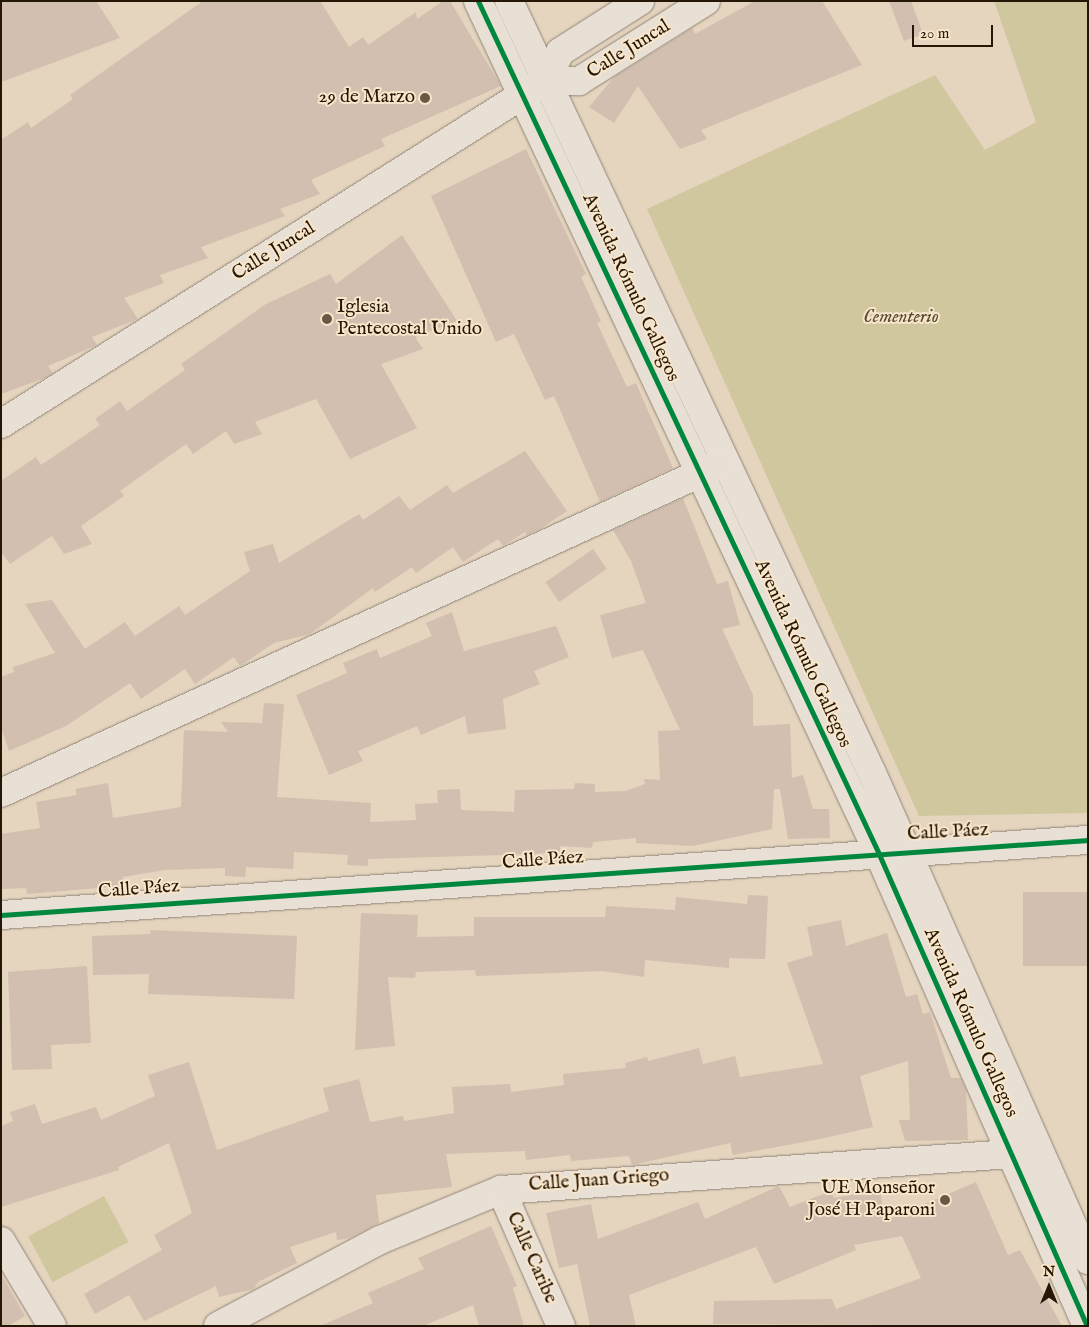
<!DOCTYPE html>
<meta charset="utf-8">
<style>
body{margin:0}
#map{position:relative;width:1089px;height:1327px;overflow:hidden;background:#e5d4be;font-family:"IM FELL English",serif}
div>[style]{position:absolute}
.green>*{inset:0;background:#d1c79f;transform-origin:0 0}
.building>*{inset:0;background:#d2bfb0;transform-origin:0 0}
.roads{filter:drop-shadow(0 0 1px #908577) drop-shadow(0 0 1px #908577)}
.minor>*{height:28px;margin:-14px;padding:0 14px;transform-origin:14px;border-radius:14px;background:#e8e0d5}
.cycleway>*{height:5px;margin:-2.5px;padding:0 2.5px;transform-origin:2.5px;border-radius:2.5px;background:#00873e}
.dots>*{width:14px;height:14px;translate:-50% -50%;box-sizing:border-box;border:2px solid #f8e5ca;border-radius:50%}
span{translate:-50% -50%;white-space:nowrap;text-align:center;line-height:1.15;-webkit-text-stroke:4px #f8e5ca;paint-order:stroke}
.street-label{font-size:19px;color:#241706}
.poi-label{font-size:19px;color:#241706}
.right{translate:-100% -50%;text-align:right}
.left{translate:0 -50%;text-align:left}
.park-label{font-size:19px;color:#53492c;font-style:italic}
.frame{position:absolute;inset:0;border:2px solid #241706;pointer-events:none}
.north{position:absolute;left:1024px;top:1262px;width:50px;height:50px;-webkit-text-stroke:4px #f8e5ca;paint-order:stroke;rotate:0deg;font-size:14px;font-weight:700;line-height:20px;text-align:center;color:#241706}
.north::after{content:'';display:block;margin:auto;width:18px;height:22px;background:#241706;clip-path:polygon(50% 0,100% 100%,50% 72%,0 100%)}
.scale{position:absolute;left:912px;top:25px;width:81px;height:22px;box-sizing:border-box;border:2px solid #241706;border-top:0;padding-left:6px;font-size:15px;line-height:18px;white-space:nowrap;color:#241706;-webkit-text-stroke:4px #f8e5ca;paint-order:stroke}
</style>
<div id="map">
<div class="green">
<div style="clip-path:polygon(994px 1px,1088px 1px,1088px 813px,919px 816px,647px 209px,935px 75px,985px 150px,1036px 122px)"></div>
<div style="left:104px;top:1196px;width:52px;height:86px;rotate:62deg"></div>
</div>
<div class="building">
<div style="clip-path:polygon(1px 1px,96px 1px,120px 38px,1px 82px)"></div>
<div style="clip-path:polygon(203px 1px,320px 1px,349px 47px,363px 37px,368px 45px,416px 12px,417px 19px,443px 1px,450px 1px,501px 86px,381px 139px,385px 146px,311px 180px,320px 194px,280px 209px,285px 216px,201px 247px,208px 258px,160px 275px,164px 283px,124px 298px,138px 319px,92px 337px,97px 345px,48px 366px,53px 373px,45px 378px,1px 394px,1px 140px,28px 122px,31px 128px,73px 99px,70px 95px)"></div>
<div style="clip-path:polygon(755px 1px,822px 1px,862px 65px,701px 130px,707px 139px,680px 149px,638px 86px,614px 123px,589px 107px,614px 77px,692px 28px,695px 34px)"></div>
<div style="clip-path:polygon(889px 1px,911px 1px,923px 34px,904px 41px)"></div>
<div style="clip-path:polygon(526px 149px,586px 274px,581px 277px,601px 321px,597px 323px,627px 387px,636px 383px,673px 468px,600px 502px,554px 396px,545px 400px,514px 334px,496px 342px,431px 196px)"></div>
<div style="clip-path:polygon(402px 235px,457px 321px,415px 337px,423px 349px,381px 364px,417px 428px,350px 459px,316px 399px,255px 422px,262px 434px,234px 444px,226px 431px,193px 454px,186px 444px,120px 491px,124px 496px,81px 526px,92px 544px,64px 554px,52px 536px,10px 564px,1px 552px,1px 481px,36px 457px,41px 465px,100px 425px,95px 419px,120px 401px,127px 411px,185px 370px,181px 364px,266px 304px,330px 274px,336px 284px)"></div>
<div style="clip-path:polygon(525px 451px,567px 511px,540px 529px,527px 535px,525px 532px,503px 546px,498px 539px,463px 562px,453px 547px,416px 573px,412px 567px,375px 592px,373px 588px,310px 634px,274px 643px,240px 666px,234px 657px,195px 684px,185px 669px,141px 699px,130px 683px,66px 726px,9px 751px,1px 727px,1px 677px,14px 672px,13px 667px,55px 653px,25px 604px,52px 600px,85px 649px,125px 622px,135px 636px,179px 606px,185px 615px,250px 571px,244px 552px,273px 544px,279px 563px,359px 514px,363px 520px,399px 496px,410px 510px,447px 485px,453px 493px)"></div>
<div style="clip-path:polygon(683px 498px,717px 584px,728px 581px,740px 625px,722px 629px,753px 695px,753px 726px,790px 724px,792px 778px,803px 775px,813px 809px,829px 809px,830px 838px,788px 839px,780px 789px,774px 789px,772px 829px,693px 846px,636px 843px,636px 838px,593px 842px,592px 848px,560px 846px,560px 852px,533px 854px,368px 859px,368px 866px,347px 865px,348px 855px,294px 852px,293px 869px,246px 867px,245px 877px,225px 876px,225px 868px,165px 870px,123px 877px,124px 886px,27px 894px,26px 888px,1px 889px,1px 834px,40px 828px,36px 802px,77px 795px,75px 789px,108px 783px,113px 818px,181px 807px,184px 730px,228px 732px,221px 722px,262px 723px,264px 703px,284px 704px,277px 797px,371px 803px,370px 822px,416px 820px,415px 804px,438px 803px,437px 790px,460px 789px,461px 810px,514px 812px,515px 790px,574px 789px,575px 783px,595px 784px,595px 792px,626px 791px,645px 784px,644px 779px,660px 780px,658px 731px,680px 730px,643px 650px,612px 658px,600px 615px,646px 603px,631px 561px,613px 530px)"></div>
<div style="left:593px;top:549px;width:24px;height:58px;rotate:55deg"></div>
<div style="clip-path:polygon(452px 612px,464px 651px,556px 626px,569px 657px,534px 671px,540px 684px,503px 699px,506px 729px,468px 734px,465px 716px,421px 735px,417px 726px,358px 751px,363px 761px,329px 775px,296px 695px,347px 673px,343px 663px,377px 649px,380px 658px,432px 636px,426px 623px)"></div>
<div style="left:1088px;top:892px;width:74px;height:65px;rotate:90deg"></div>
<div style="clip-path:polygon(748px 895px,768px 896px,765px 959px,729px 958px,729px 968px,645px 960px,644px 977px,603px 971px,476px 976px,475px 970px,416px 972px,415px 978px,388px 977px,395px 1046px,355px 1050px,361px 913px,418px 915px,417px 937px,474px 936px,474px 917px,605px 917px,606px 906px,675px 910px,676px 897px,747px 904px)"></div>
<div style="clip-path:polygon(841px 920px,846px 946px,887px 933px,906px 997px,917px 994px,923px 1014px,930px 1012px,951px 1078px,961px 1078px,966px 1091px,968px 1140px,905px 1141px,899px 1120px,910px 1120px,908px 1061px,860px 1076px,873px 1127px,820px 1139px,733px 1155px,730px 1143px,632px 1165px,629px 1156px,571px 1161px,570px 1155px,526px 1160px,525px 1151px,446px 1154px,452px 1187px,376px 1195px,379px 1223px,350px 1238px,337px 1240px,336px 1232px,290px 1247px,297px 1263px,258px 1282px,254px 1289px,219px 1297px,216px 1286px,144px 1321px,129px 1295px,95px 1314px,84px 1294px,162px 1250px,154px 1235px,192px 1213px,169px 1143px,118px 1167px,119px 1170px,1px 1207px,1px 1126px,13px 1121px,10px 1112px,35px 1104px,42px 1124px,96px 1107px,101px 1120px,155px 1096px,148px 1075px,189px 1062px,217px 1150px,329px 1111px,323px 1088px,359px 1079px,370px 1122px,403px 1116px,404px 1121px,454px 1113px,452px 1087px,510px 1084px,511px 1092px,564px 1085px,563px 1074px,626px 1068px,625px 1063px,647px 1057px,648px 1061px,699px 1048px,703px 1064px,735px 1056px,740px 1077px,823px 1064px,787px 963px,813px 955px,807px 927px)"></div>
<div style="clip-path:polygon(151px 930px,297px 936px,294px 999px,148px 994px,149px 974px,93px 975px,92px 936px,150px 934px)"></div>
<div style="clip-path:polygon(87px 966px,91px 1043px,51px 1045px,52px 1069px,12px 1070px,8px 972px)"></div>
<div style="clip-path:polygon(976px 1182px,1008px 1255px,1020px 1250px,1062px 1326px,713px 1324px,714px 1301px,832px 1299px,836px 1309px,921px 1278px,902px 1236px,854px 1245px,856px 1250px,774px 1284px,756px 1247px,629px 1295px,636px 1326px,590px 1326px,577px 1264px,559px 1268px,546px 1213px,591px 1204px,598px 1239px,698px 1202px,705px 1219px,779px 1186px,790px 1207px,831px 1191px,834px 1198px,880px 1190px,885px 1221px)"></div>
<div style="clip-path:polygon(491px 1226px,517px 1286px,513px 1288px,524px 1326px,479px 1326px,473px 1305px,423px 1326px,320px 1326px,373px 1303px,368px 1293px,424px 1269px,418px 1258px)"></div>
<div style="clip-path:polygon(1px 1274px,25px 1316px,8px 1326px,1px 1326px)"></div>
</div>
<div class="roads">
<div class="minor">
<div style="left:478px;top:1px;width:940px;rotate:64.82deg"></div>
<div style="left:878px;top:852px;width:518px;rotate:66.21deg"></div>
<div style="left:509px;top:1px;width:853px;rotate:64.82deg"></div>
<div style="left:872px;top:773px;width:533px;rotate:66.08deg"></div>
<div style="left:546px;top:80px;width:33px;rotate:2deg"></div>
<div style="left:579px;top:81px;width:150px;rotate:-32.2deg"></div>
<div style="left:1px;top:424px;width:644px;rotate:-32.26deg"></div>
<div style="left:546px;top:80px;width:31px;rotate:-63deg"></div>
<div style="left:560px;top:52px;width:95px;rotate:-32.5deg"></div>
<div style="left:1px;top:793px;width:788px;rotate:-24.58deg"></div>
<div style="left:1px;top:915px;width:1090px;rotate:-3.95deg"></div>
<div style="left:501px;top:1190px;width:149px;rotate:66.2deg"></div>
<div style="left:1px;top:1241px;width:99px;rotate:59deg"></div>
<div style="left:218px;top:1326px;width:183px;rotate:-28deg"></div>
<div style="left:380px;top:1240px;width:131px;rotate:-22.5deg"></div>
<div style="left:501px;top:1190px;width:511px;rotate:-4.04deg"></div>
</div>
</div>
<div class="cycleway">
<div style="left:478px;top:1px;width:940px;rotate:64.82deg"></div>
<div style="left:878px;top:852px;width:518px;rotate:66.21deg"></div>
<div style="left:1px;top:915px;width:1090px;rotate:-3.95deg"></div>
</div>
<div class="dots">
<div style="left:425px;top:98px;background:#685946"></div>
<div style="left:327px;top:319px;background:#685946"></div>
<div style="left:945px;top:1200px;background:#685946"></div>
</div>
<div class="street-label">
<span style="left:629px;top:50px;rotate:-32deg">Calle Juncal</span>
<span style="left:274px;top:252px;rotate:-32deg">Calle Juncal</span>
<span style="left:630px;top:288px;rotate:65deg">Avenida Rómulo Gallegos</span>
<span style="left:802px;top:654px;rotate:65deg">Avenida Rómulo Gallegos</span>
<span style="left:948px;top:833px;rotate:-3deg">Calle Páez</span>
<span style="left:543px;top:861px;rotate:-4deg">Calle Páez</span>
<span style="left:139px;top:890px;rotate:-4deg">Calle Páez</span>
<span style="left:970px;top:1023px;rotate:66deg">Avenida Rómulo Gallegos</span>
<span style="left:599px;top:1181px;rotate:-4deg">Calle Juan Griego</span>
<span style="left:531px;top:1258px;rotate:66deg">Calle Caribe</span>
</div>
<div class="poi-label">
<span class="right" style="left:415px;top:98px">29 de Marzo</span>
<span class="left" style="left:337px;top:319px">Iglesia<br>Pentecostal Unido</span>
<span class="right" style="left:935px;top:1200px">UE Monseñor<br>José H Paparoni</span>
</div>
<div class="park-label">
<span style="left:901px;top:318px">Cementerio</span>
</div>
<div class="frame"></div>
<div class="north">N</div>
<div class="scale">20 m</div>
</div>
